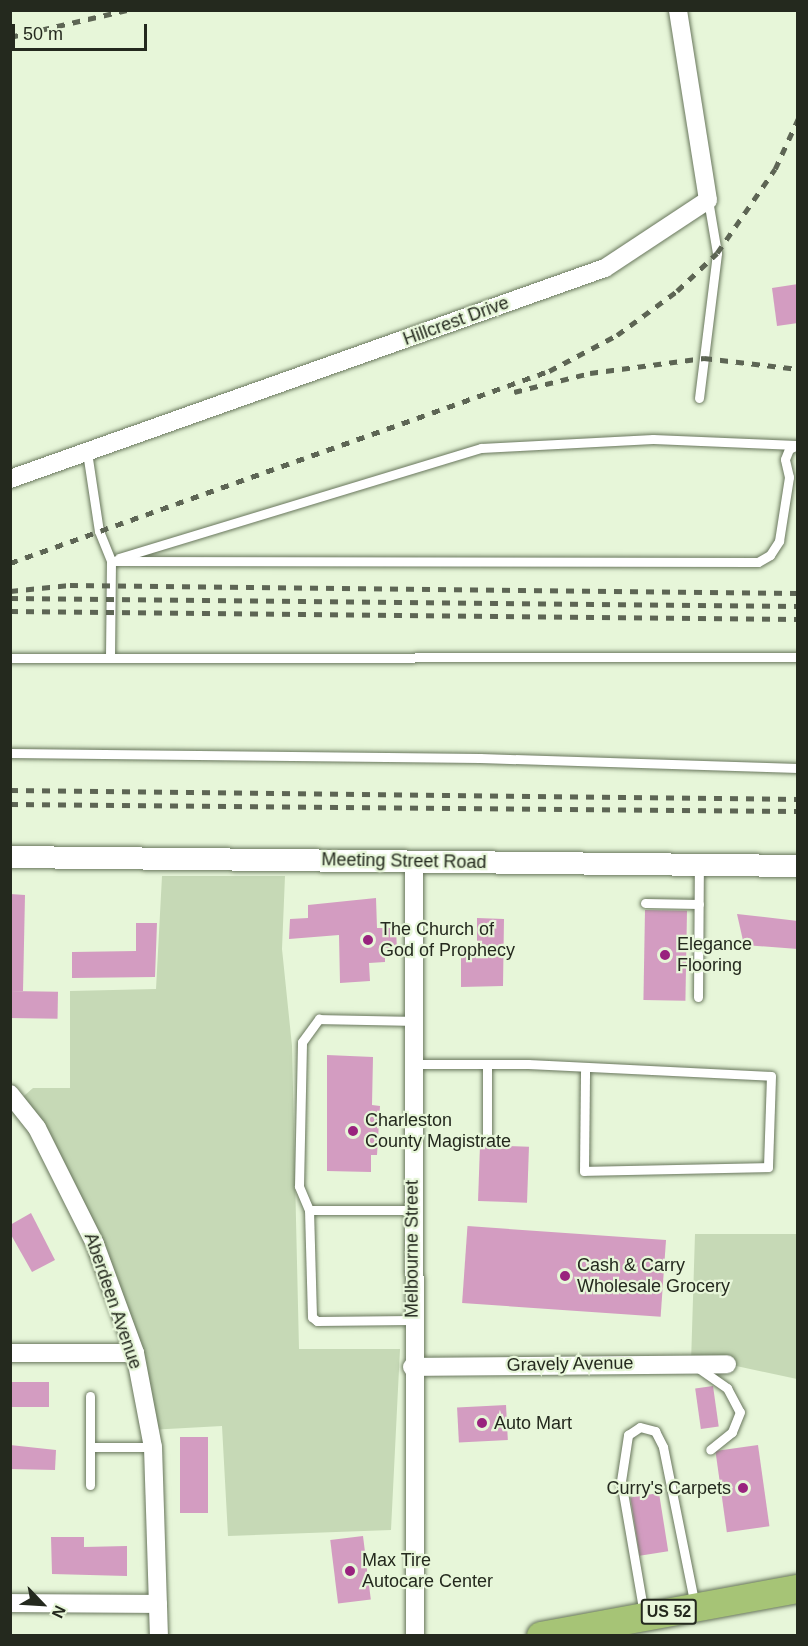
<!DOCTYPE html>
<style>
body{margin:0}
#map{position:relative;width:808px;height:1646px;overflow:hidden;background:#e7f6d9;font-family:Helvetica,sans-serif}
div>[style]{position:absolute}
.green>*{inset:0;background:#c6d9b6}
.building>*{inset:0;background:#d39cc1;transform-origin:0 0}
.roads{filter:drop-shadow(0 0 2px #68765c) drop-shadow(0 0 2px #68765c)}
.service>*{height:9px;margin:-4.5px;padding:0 4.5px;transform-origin:4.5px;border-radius:4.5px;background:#fff}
.minor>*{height:18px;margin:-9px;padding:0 9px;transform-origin:9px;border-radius:9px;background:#fff}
.tertiary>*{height:22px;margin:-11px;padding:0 11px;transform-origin:11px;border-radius:11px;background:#fff}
.primary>*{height:28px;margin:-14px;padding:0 14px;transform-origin:14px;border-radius:14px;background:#a6c476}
.rail>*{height:4.5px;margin-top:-2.25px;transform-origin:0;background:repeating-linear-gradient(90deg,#5d6554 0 8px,transparent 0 16px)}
.dots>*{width:16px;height:16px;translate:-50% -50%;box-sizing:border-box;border:3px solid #e7f6d9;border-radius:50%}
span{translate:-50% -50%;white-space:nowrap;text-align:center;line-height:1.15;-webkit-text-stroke:4.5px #e7f6d9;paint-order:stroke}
.shield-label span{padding:2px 4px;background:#e7f6d9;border:2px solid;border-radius:4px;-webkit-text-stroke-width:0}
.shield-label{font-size:16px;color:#24291e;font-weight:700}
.street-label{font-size:18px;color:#24291e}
.poi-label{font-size:18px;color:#24291e}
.left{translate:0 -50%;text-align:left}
.right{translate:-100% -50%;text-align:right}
.frame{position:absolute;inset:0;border:12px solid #24291e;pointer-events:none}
.north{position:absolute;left:12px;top:1574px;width:60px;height:60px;-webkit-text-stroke:4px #e7f6d9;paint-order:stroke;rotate:115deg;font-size:16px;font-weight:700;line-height:24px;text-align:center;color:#24291e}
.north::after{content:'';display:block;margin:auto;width:21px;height:27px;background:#24291e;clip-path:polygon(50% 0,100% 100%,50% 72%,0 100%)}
.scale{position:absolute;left:12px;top:24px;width:135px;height:27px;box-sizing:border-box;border:3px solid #24291e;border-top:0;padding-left:8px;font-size:18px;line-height:21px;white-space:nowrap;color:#24291e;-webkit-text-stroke:4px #e7f6d9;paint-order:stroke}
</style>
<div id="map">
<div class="green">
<div style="clip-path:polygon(162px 876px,285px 876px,282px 949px,292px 1046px,299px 1349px,400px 1349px,391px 1530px,228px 1536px,222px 1426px,149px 1430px,95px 1244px,17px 1102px,33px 1088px,70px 1088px,70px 991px,156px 989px)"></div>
<div style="clip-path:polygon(695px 1234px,797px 1234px,797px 1379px,727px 1364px,691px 1363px)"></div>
</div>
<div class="building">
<div style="clip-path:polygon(798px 284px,798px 323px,777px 326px,772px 288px)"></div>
<div style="clip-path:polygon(10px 894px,25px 895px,23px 991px,10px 991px)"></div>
<div style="clip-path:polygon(376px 898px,377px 928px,396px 928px,397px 951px,385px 951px,385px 962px,369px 963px,370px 981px,340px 983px,339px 935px,289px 939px,290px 919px,308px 918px,308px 905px)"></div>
<div style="left:645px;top:910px;width:42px;height:90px;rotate:1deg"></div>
<div style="clip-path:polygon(737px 914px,798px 921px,798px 949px,744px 945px)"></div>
<div style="clip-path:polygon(477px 918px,504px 919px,503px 986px,461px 987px,461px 950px,477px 949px)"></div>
<div style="clip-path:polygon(136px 923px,157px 923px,155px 977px,72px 978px,72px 952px,136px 951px)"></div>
<div style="left:10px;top:991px;width:48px;height:27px;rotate:1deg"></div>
<div style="clip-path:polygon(327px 1055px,373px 1057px,372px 1105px,380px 1106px,377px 1155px,371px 1155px,371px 1172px,327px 1171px)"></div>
<div style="left:480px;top:1145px;width:49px;height:56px;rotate:2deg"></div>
<div style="clip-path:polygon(31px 1213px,55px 1260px,32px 1272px,10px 1233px,10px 1225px)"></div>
<div style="left:666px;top:1240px;width:77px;height:199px;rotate:94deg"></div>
<div style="left:10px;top:1382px;width:39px;height:25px"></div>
<div style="left:713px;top:1386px;width:41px;height:18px;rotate:82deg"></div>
<div style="left:506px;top:1405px;width:35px;height:49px;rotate:87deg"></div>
<div style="left:180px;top:1437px;width:28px;height:76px"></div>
<div style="clip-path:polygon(10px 1445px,56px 1450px,55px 1470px,10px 1469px)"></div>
<div style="left:758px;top:1445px;width:82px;height:43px;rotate:82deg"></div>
<div style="left:659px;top:1493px;width:59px;height:29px;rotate:81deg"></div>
<div style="left:363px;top:1536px;width:64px;height:33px;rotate:83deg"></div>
<div style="clip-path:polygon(51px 1537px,84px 1537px,84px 1547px,127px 1546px,127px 1576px,52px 1574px)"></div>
</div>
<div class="roads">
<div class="service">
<div style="left:699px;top:398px;width:146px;rotate:-82.9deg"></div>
<div style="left:717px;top:253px;width:54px;rotate:-99.6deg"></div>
<div style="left:87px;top:452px;width:80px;rotate:81.4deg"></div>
<div style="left:99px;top:531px;width:32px;rotate:68deg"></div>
<div style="left:111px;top:561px;width:94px;rotate:90.6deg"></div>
<div style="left:119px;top:558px;width:378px;rotate:-16.9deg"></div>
<div style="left:481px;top:448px;width:172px;rotate:-3deg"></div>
<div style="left:653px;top:439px;width:143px;rotate:2.4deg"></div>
<div style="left:111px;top:561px;width:647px;rotate:0.09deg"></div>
<div style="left:758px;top:562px;width:14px;rotate:-30deg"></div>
<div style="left:770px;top:555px;width:17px;rotate:-57deg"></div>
<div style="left:779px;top:541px;width:65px;rotate:-81.1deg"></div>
<div style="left:789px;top:477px;width:18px;rotate:-103deg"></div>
<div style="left:785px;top:459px;width:11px;rotate:-68deg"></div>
<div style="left:789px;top:449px;width:10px;rotate:-24deg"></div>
<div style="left:10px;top:658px;width:788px;rotate:-0.07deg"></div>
<div style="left:10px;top:753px;width:470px;rotate:0.6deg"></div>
<div style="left:480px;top:758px;width:318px;rotate:1.8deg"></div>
<div style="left:645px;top:903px;width:54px;rotate:1.1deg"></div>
<div style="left:698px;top:997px;width:132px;rotate:-89.6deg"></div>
<div style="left:413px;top:1064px;width:115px"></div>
<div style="left:528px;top:1064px;width:243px;rotate:2.8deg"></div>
<div style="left:771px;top:1076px;width:91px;rotate:91.9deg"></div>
<div style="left:768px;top:1167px;width:184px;rotate:178.8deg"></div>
<div style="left:584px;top:1171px;width:103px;rotate:-89.4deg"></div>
<div style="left:487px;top:1064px;width:72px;rotate:90deg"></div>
<div style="left:309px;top:1210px;width:26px;rotate:-113deg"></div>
<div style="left:299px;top:1186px;width:144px;rotate:-88.8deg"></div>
<div style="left:302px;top:1042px;width:29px;rotate:-54deg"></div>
<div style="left:319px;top:1019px;width:94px;rotate:1.2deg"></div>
<div style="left:412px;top:1320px;width:95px;rotate:179.4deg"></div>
<div style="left:317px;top:1321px;width:6px;rotate:-141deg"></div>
<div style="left:312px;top:1317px;width:107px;rotate:-91.6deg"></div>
<div style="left:309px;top:1210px;width:103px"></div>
<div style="left:697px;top:1367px;width:37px;rotate:35deg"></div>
<div style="left:727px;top:1388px;width:27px;rotate:62deg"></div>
<div style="left:740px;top:1412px;width:22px;rotate:112deg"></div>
<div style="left:732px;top:1432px;width:28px;rotate:141deg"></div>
<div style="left:90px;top:1447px;width:51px;rotate:-90deg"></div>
<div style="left:90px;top:1485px;width:38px;rotate:-90deg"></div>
<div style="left:90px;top:1447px;width:63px"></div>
<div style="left:644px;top:1614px;width:135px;rotate:-99.8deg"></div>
<div style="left:621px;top:1481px;width:47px;rotate:-81.3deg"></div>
<div style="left:628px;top:1435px;width:14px;rotate:-34deg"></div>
<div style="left:640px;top:1427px;width:16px;rotate:15deg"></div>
<div style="left:655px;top:1431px;width:18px;rotate:63deg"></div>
<div style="left:663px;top:1447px;width:161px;rotate:78.6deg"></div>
</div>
<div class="minor">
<div style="left:10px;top:479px;width:631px;rotate:-19.53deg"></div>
<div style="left:605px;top:268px;width:123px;rotate:-33.4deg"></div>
<div style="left:708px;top:200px;width:192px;rotate:-99deg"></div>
<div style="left:414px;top:862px;width:774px;rotate:89.93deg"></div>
<div style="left:10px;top:1094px;width:43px;rotate:51.5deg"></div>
<div style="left:37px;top:1128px;width:130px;rotate:63.4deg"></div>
<div style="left:95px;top:1244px;width:116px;rotate:69.8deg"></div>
<div style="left:135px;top:1353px;width:96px;rotate:79.2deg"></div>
<div style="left:153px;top:1447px;width:189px;rotate:88.2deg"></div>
<div style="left:10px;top:1353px;width:125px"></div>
<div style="left:412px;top:1367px;width:315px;rotate:-0.5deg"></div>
<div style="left:10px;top:1603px;width:148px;rotate:0.4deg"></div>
</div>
<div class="tertiary">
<div style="left:10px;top:857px;width:788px;rotate:0.65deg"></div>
</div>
<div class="primary">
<div style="left:541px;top:1636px;width:261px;rotate:-10.4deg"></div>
</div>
</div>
<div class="rail">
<div style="left:10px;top:37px;width:120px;rotate:-13deg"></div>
<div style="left:514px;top:392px;width:78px;rotate:-14deg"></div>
<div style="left:590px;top:373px;width:115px;rotate:-7.5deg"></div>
<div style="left:704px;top:358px;width:95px;rotate:6.7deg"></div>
<div style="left:10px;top:563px;width:572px;rotate:-19.61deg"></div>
<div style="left:549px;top:371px;width:77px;rotate:-27.9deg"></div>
<div style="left:617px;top:335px;width:74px;rotate:-36.3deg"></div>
<div style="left:677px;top:291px;width:55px;rotate:-43.5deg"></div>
<div style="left:717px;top:253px;width:102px;rotate:-55.4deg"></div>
<div style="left:775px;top:169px;width:55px;rotate:-65.3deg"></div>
<div style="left:10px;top:591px;width:60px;rotate:-5.7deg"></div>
<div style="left:70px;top:585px;width:728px;rotate:0.63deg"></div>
<div style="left:10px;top:598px;width:788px;rotate:0.58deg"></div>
<div style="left:10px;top:611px;width:788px;rotate:0.58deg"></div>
<div style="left:10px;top:790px;width:788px;rotate:0.65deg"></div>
<div style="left:10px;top:804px;width:788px;rotate:0.51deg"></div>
</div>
<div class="dots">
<div style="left:368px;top:940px;background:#99237e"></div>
<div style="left:665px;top:955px;background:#99237e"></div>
<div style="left:353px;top:1131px;background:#99237e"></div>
<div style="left:565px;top:1276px;background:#99237e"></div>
<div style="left:482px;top:1423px;background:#99237e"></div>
<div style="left:743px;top:1488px;background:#99237e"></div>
<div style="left:350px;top:1571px;background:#99237e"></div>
</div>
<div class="shield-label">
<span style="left:669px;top:1612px">US 52</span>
</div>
<div class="street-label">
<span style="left:456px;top:321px;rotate:-20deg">Hillcrest Drive</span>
<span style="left:404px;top:861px;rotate:1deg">Meeting Street Road</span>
<span style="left:412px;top:1249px;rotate:-90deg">Melbourne Street</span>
<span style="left:113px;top:1301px;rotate:71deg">Aberdeen Avenue</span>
<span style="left:570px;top:1364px;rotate:-1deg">Gravely Avenue</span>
</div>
<div class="poi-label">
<span class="left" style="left:380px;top:940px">The Church of<br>God of Prophecy</span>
<span class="left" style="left:677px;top:955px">Elegance<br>Flooring</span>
<span class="left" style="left:365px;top:1131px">Charleston<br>County Magistrate</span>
<span class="left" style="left:577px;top:1276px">Cash &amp; Carry<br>Wholesale Grocery</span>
<span class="left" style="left:494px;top:1423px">Auto Mart</span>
<span class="right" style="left:731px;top:1488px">Curry's Carpets</span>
<span class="left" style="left:362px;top:1571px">Max Tire<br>Autocare Center</span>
</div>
<div class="frame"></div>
<div class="north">N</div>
<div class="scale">50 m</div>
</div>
